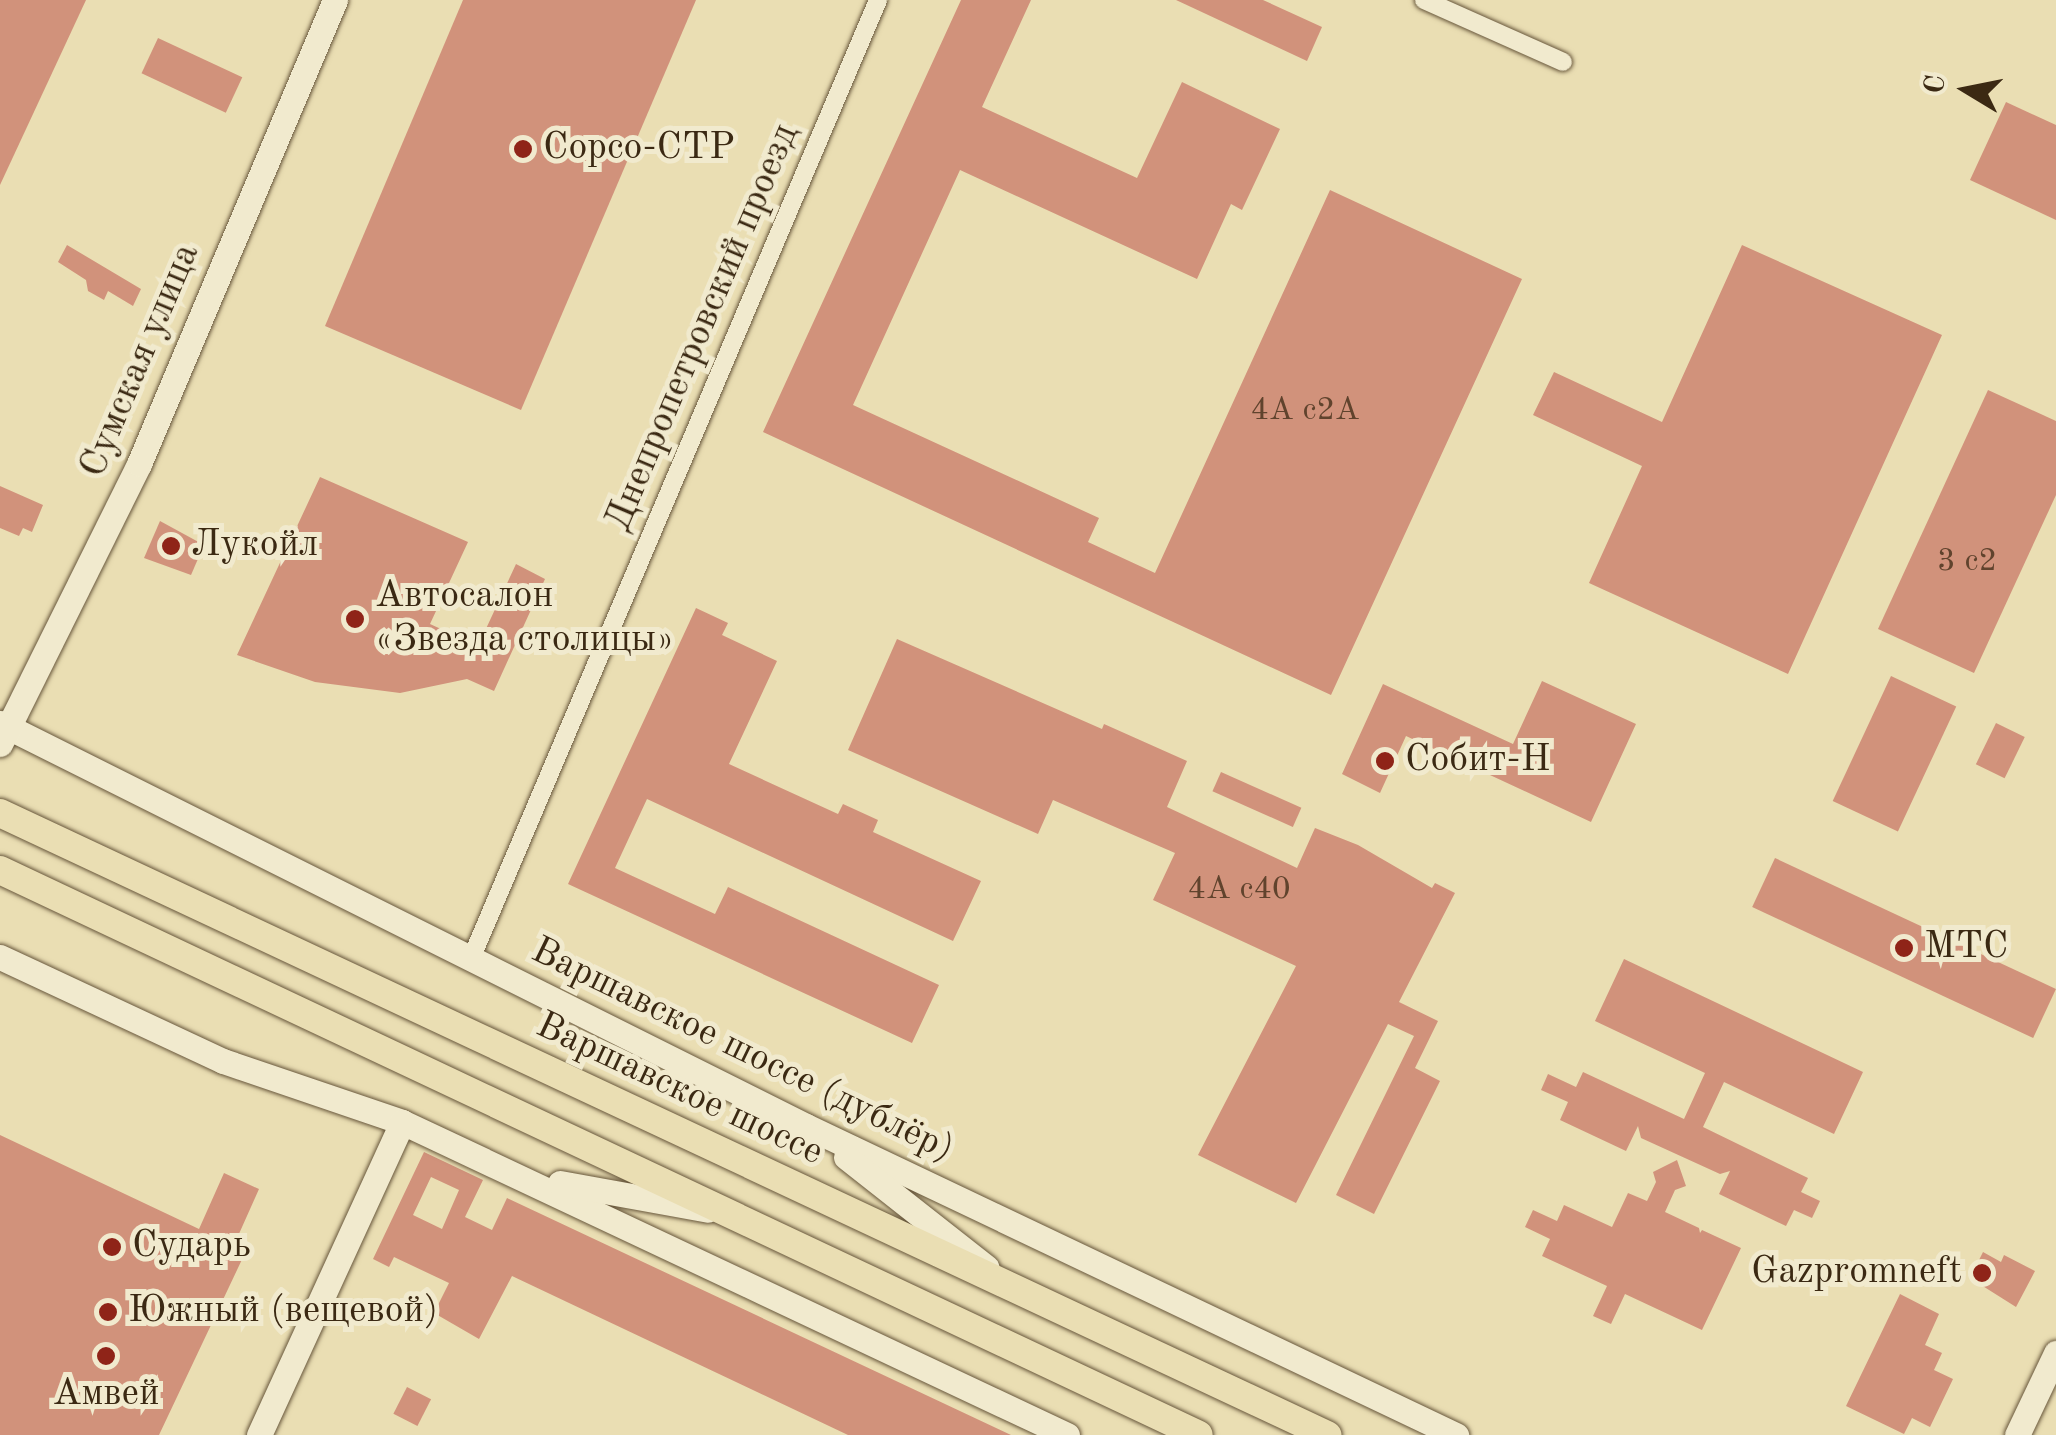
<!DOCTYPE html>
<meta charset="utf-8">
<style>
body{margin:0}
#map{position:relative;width:2056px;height:1435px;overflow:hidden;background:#eadeb3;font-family:"Old Standard TT",serif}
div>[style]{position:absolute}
.building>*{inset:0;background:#d1927b;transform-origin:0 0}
.roads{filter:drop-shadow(0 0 2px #67563b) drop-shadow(0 0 2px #67563b)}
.street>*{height:18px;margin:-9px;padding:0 9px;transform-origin:9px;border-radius:9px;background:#f1eace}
.secondary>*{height:25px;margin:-12.5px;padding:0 12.5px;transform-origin:12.5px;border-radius:12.5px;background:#f1eace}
.primary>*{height:28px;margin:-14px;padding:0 14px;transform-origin:14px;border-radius:14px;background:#eadeb3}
.dots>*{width:28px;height:28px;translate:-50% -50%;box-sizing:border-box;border:5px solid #f1eace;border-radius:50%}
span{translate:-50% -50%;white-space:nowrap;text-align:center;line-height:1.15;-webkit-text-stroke:10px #f1eace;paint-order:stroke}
.number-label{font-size:32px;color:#60432d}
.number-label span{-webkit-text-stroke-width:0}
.poi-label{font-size:38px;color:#3b2913}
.left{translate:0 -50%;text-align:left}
.right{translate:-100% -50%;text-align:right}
.street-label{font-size:38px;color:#3b2913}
.north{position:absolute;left:1916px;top:40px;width:100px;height:100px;-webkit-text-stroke:8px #f1eace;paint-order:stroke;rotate:280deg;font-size:28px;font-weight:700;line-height:40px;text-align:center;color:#3b2913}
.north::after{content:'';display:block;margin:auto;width:35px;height:45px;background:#3b2913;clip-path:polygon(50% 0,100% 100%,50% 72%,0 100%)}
</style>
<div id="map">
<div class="building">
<div style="clip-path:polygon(0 0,86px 0,0 185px)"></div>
<div style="clip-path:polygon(463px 0,696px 0,521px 410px,325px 326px)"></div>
<div style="clip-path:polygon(961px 0,1031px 0,982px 107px,1137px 178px,1182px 82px,1280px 129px,1242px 210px,1231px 204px,1197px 279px,960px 170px,853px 405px,1099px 518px,1088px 542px,1155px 573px,1330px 190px,1522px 279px,1331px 695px,763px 432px)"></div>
<div style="clip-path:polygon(1176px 0,1263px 0,1322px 27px,1307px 61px)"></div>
<div style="left:158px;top:38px;width:93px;height:39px;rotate:25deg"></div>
<div style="clip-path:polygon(2006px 102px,2056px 125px,2056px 220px,1970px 180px)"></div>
<div style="clip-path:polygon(67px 245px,141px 289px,133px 306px,108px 291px,104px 300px,88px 291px,86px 280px,58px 262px)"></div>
<div style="clip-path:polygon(1742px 245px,1942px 335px,1788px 674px,1589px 583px,1642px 466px,1533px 415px,1554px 372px,1662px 422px)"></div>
<div style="clip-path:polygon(1988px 390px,2056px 421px,2056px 495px,1974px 673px,1878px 629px)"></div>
<div style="clip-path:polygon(320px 477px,468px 542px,430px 624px,478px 646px,516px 564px,545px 579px,494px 691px,467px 679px,400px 693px,315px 682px,237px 655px)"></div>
<div style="clip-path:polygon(0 486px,43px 505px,32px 532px,23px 528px,19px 536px,0 528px)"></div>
<div style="clip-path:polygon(160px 521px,204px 545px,191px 575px,144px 558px)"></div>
<div style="clip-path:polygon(696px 608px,728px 623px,722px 635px,777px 661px,729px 764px,838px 814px,843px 804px,878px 820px,873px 832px,981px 881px,953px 941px,647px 799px,615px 868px,715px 914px,728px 887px,939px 985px,912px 1043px,568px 884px)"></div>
<div style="clip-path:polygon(897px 639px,1102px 729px,1104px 724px,1187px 761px,1167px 807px,1297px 868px,1315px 828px,1358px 845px,1432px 888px,1435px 883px,1455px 893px,1399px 1002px,1438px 1021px,1415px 1068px,1440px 1081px,1374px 1214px,1336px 1195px,1414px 1036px,1388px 1024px,1296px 1203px,1198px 1155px,1296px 966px,1153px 900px,1175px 853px,1053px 800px,1038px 834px,848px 750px)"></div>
<div style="left:1891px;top:676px;width:72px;height:138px;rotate:25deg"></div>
<div style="clip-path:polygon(1542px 681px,1636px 724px,1591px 822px,1406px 736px,1380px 793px,1342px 774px,1383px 684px,1513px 744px)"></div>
<div style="left:1996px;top:723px;width:32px;height:46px;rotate:26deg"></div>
<div style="left:1221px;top:772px;width:88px;height:21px;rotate:24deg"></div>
<div style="left:1775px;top:858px;width:310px;height:54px;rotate:25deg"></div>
<div style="clip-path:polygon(1624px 959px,1863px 1072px,1834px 1134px,1724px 1082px,1703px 1127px,1808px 1178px,1801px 1192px,1820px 1201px,1812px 1218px,1794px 1210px,1786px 1226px,1719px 1194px,1730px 1171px,1720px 1174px,1641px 1138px,1638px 1126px,1626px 1151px,1560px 1120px,1568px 1102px,1541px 1090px,1548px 1074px,1576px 1087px,1583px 1072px,1684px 1119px,1705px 1073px,1595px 1021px)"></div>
<div style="clip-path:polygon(0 1135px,199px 1229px,224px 1173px,259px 1189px,234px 1245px,246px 1251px,159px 1435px,0 1435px)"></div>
<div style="clip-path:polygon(evenodd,424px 1152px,483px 1180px,465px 1217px,492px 1230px,507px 1198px,1011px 1435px,848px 1435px,512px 1276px,479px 1339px,434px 1313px,449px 1283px,394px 1257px,389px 1267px,373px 1259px,424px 1152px,431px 1177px,459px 1190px,442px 1229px,413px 1215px,431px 1177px)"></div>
<div style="clip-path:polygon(1677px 1160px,1686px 1186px,1675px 1190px,1665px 1212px,1699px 1228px,1700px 1233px,1702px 1230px,1741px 1248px,1702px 1330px,1625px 1294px,1611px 1324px,1593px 1316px,1607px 1286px,1542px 1256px,1550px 1239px,1525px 1227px,1533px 1210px,1557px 1221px,1564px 1205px,1612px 1227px,1628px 1193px,1647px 1201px,1656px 1182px,1653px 1172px)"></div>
<div style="clip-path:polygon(1983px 1252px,2001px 1262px,2004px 1255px,2035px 1271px,2016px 1307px,1970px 1278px)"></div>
<div style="clip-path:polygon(1900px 1294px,1939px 1314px,1925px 1345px,1942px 1353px,1934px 1370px,1953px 1379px,1930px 1427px,1912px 1418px,1904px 1434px,1846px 1406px)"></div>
<div style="left:407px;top:1387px;width:27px;height:30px;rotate:27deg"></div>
</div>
<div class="roads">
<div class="street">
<div style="left:1424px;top:0;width:152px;rotate:24deg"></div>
<div style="left:471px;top:959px;width:1042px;rotate:-67deg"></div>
</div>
<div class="secondary">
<div style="left:0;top:723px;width:901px;rotate:26.57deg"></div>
<div style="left:806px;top:1126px;width:720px;rotate:25.43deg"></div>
<div style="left:0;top:744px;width:313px;rotate:-63.6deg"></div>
<div style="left:139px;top:464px;width:504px;rotate:-67.1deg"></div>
<div style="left:0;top:957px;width:246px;rotate:25deg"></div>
<div style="left:223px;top:1061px;width:189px;rotate:18.8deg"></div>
<div style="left:402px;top:1122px;width:735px;rotate:25.21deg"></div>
<div style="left:846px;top:1157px;width:179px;rotate:38.2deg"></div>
<div style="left:560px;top:1183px;width:150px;rotate:10.3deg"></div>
<div style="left:259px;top:1435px;width:344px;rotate:-65.4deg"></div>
<div style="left:2017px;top:1435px;width:91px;rotate:-64.6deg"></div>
</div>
<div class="primary">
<div style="left:0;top:813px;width:1466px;rotate:25.11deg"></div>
<div style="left:0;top:870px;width:1325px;rotate:25.23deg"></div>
</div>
</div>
<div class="dots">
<div style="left:523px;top:149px;background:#8f2418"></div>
<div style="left:171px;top:546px;background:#8f2418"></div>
<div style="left:355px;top:619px;background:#8f2418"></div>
<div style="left:1385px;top:761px;background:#8f2418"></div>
<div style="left:1904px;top:948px;background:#8f2418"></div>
<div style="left:112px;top:1247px;background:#8f2418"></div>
<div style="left:1982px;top:1273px;background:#8f2418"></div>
<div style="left:108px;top:1312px;background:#8f2418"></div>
<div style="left:106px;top:1356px;background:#8f2418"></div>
</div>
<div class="number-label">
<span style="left:1305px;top:411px">4А с2А</span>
<span style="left:1967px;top:562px">3 с2</span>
<span style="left:1239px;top:890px">4А с40</span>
</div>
<div class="poi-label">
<span class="left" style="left:543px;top:149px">Сорсо-СТР</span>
<span class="left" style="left:191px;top:546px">Лукойл</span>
<span class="left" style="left:375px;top:619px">Автосалон<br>«Звезда столицы»</span>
<span class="left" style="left:1405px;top:761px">Собит-Н</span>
<span class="left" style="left:1924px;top:948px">МТС</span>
<span class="left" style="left:132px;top:1247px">Сударь</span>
<span class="right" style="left:1962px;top:1273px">Gazpromneft</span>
<span class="left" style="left:128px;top:1312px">Южный (вещевой)</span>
<span style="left:106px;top:1395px">Амвей</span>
</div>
<div class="street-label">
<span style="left:703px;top:328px;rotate:-67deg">Днепропетровский проезд</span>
<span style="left:141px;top:361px;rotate:-67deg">Сумская улица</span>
<span style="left:742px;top:1051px;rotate:26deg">Варшавское шоссе (дублёр)</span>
<span style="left:679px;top:1090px;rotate:25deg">Варшавское шоссе</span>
</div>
<div class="north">С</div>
</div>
